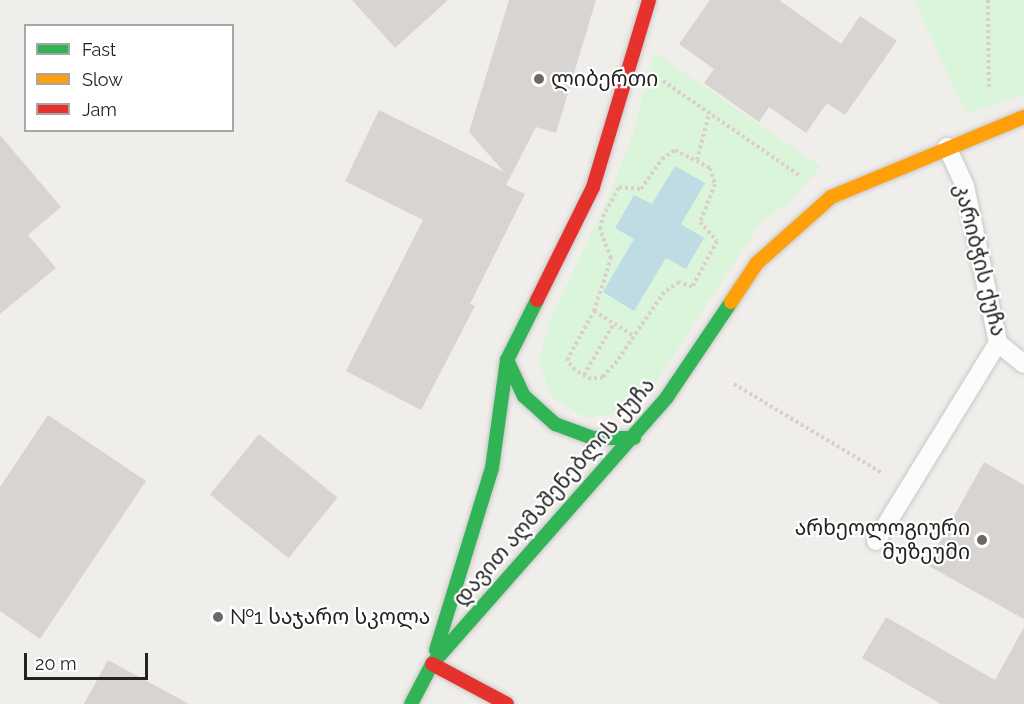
<!DOCTYPE html>
<meta charset="utf-8">
<style>
body{margin:0}
#map{position:relative;width:1024px;height:704px;overflow:hidden;background:#f0eeeb;font-family:Raleway,"Noto Sans Georgian",sans-serif}
div>[style]{position:absolute}
.park>*{inset:0;background:#daf5da}
.water>*{inset:0;background:#bfdbe3}
.building>*{inset:0;background:#d7d4d2;transform-origin:0 0}
.path>*{height:4px;margin-top:-2px;transform-origin:0;background:repeating-linear-gradient(90deg,#dccecd 0 3px,transparent 0 6px)}
.roads{filter:drop-shadow(0 0 2px #c9c8c7) drop-shadow(0 0 2px #c9c8c7)}
.lane>*{height:18px;margin:-9px;padding:0 9px;transform-origin:9px;border-radius:9px;background:#fdfcfc}
.fast>*{height:14px;margin:-7px;padding:0 7px;transform-origin:7px;border-radius:7px;background:#30b455}
.slow>*{height:14px;margin:-7px;padding:0 7px;transform-origin:7px;border-radius:7px;background:#ff9f0a}
.jam>*{height:14px;margin:-7px;padding:0 7px;transform-origin:7px;border-radius:7px;background:#e5322d}
.dots>*{width:16px;height:16px;translate:-50% -50%;box-sizing:border-box;border:3px solid #fff;border-radius:50%}
span{translate:-50% -50%;white-space:nowrap;text-align:center;line-height:1.15;-webkit-text-stroke:4.5px #fff;paint-order:stroke}
.poi-label{font-size:21px;color:#222}
.left{translate:0 -50%;text-align:left}
.right{translate:-100% -50%;text-align:right}
.street-label{font-size:21px;color:#222}
.legend{position:absolute;left:24px;top:24px;width:210px;height:108px;box-sizing:border-box;background:#fff;border:2px solid #a7a7a7;margin:0;padding:8px 10px;list-style:none;font-size:18px;color:#222}
.legend li{display:flex;align-items:center;gap:12px;height:30px}
.legend b{width:30px;border:2px solid #a7a7a7}
.scale{position:absolute;left:24px;top:653px;width:124px;height:27px;box-sizing:border-box;border:3px solid #222;border-top:0;padding-left:8px;font-size:18px;line-height:21px;white-space:nowrap;color:#222;-webkit-text-stroke:4px #fff;paint-order:stroke}
</style>
<div id="map">
<div class="park">
<div style="clip-path:polygon(914px 0,1024px 0,1024px 95px,966px 114px)"></div>
<div style="clip-path:polygon(654px 52px,821px 167px,787px 204px,760px 223px,656px 382px,620px 414px,584px 417px,552px 397px,539px 361px,551px 317px,610px 194px,634px 131px)"></div>
</div>
<div class="water">
<div style="clip-path:polygon(675px 166px,705px 183px,681px 224px,704px 238px,686px 269px,666px 258px,634px 311px,603px 292px,634px 239px,615px 228px,634px 195px,652px 204px)"></div>
</div>
<div class="building">
<div style="clip-path:polygon(352px 0,448px 0,395px 48px)"></div>
<div style="clip-path:polygon(509px 0,596px 0,556px 133px,536px 127px,506px 185px,525px 194px,470px 304px,475px 306px,421px 410px,346px 371px,423px 220px,345px 181px,379px 110px,504px 172px,469px 132px)"></div>
<div style="clip-path:polygon(710px 0,779px 0,841px 44px,860px 16px,897px 41px,845px 115px,827px 103px,806px 133px,769px 107px,759px 122px,704px 83px,714px 69px,679px 44px)"></div>
<div style="clip-path:polygon(0 135px,61px 207px,28px 235px,56px 268px,0 314px)"></div>
<div style="clip-path:polygon(48px 415px,146px 481px,40px 639px,0 611px,0 487px)"></div>
<div style="left:259px;top:434px;width:101px;height:78px;rotate:39deg"></div>
<div style="clip-path:polygon(984px 462px,1024px 485px,1024px 619px,927px 565px)"></div>
<div style="clip-path:polygon(886px 617px,995px 680px,1024px 627px,1024px 704px,941px 704px,862px 658px)"></div>
<div style="clip-path:polygon(108px 660px,189px 704px,84px 704px)"></div>
</div>
<div class="path">
<div style="left:988px;top:0;width:90px;rotate:89.4deg"></div>
<div style="left:663px;top:81px;width:167px;rotate:34.7deg"></div>
<div style="left:675px;top:150px;width:39px;rotate:27deg"></div>
<div style="left:710px;top:168px;width:17px;rotate:73deg"></div>
<div style="left:715px;top:184px;width:41px;rotate:111.5deg"></div>
<div style="left:700px;top:222px;width:25px;rotate:48deg"></div>
<div style="left:717px;top:241px;width:52px;rotate:118.5deg"></div>
<div style="left:692px;top:287px;width:14px;rotate:-159deg"></div>
<div style="left:679px;top:282px;width:18px;rotate:146deg"></div>
<div style="left:664px;top:292px;width:83px;rotate:124.3deg"></div>
<div style="left:617px;top:361px;width:21px;rotate:131deg"></div>
<div style="left:603px;top:377px;width:12px;rotate:171deg"></div>
<div style="left:591px;top:379px;width:18px;rotate:-151deg"></div>
<div style="left:575px;top:370px;width:13px;rotate:-129deg"></div>
<div style="left:567px;top:360px;width:56px;rotate:-61.1deg"></div>
<div style="left:594px;top:311px;width:56px;rotate:-72.2deg"></div>
<div style="left:611px;top:258px;width:31px;rotate:-111deg"></div>
<div style="left:600px;top:229px;width:12px;rotate:-76deg"></div>
<div style="left:603px;top:217px;width:34px;rotate:-62deg"></div>
<div style="left:619px;top:187px;width:22px;rotate:5deg"></div>
<div style="left:641px;top:189px;width:37px;rotate:-55deg"></div>
<div style="left:662px;top:159px;width:16px;rotate:-35deg"></div>
<div style="left:697px;top:160px;width:48px;rotate:-75.4deg"></div>
<div style="left:594px;top:311px;width:47px;rotate:32deg"></div>
<div style="left:584px;top:375px;width:58px;rotate:-59.9deg"></div>
<div style="left:734px;top:384px;width:173px;rotate:31deg"></div>
</div>
<div class="roads">
<div class="lane">
<div style="left:947px;top:147px;width:43px;rotate:65.2deg"></div>
<div style="left:965px;top:186px;width:160px;rotate:78.1deg"></div>
<div style="left:998px;top:343px;width:33px;rotate:39deg"></div>
<div style="left:876px;top:541px;width:233px;rotate:-58.4deg"></div>
</div>
<div class="fast">
<div style="left:507px;top:360px;width:40px;rotate:65deg"></div>
<div style="left:524px;top:396px;width:42px;rotate:42.1deg"></div>
<div style="left:555px;top:424px;width:40px;rotate:20.2deg"></div>
<div style="left:593px;top:438px;width:41px"></div>
<div style="left:436px;top:650px;width:190px;rotate:-72.9deg"></div>
<div style="left:492px;top:468px;width:109px;rotate:-82.1deg"></div>
<div style="left:507px;top:360px;width:67px;rotate:-63.4deg"></div>
<div style="left:411px;top:704px;width:45px;rotate:-62.3deg"></div>
<div style="left:432px;top:664px;width:356px;rotate:-48.6deg"></div>
<div style="left:667px;top:397px;width:115px;rotate:-56deg"></div>
</div>
<div class="slow">
<div style="left:731px;top:302px;width:47px;rotate:-56.3deg"></div>
<div style="left:757px;top:263px;width:99px;rotate:-41.7deg"></div>
<div style="left:831px;top:197px;width:209px;rotate:-22.5deg"></div>
</div>
<div class="jam">
<div style="left:537px;top:300px;width:126px;rotate:-63.6deg"></div>
<div style="left:593px;top:187px;width:195px;rotate:-73.3deg"></div>
<div style="left:432px;top:664px;width:85px;rotate:28.1deg"></div>
</div>
</div>
<div class="dots">
<div style="left:539px;top:79px;background:#6a6968"></div>
<div style="left:982px;top:540px;background:#6a6968"></div>
<div style="left:218px;top:617px;background:#6a6968"></div>
</div>
<div class="poi-label">
<span class="left" style="left:551px;top:79px">ლიბერთი</span>
<span class="right" style="left:970px;top:540px">არხეოლოგიური<br>მუზეუმი</span>
<span class="left" style="left:230px;top:617px">№1 საჯარო სკოლა</span>
</div>
<div class="street-label">
<span style="left:980px;top:260px;rotate:76deg">კარიბჭის ქუჩა</span>
<span style="left:554px;top:492px;rotate:-49deg">დავით აღმაშენებლის ქუჩა</span>
</div>
<ul class="legend">
<li><b style="height:8px;background:#30b455"></b>Fast</li>
<li><b style="height:8px;background:#ff9f0a"></b>Slow</li>
<li><b style="height:8px;background:#e5322d"></b>Jam</li>
</ul>
<div class="scale">20 m</div>
</div>
